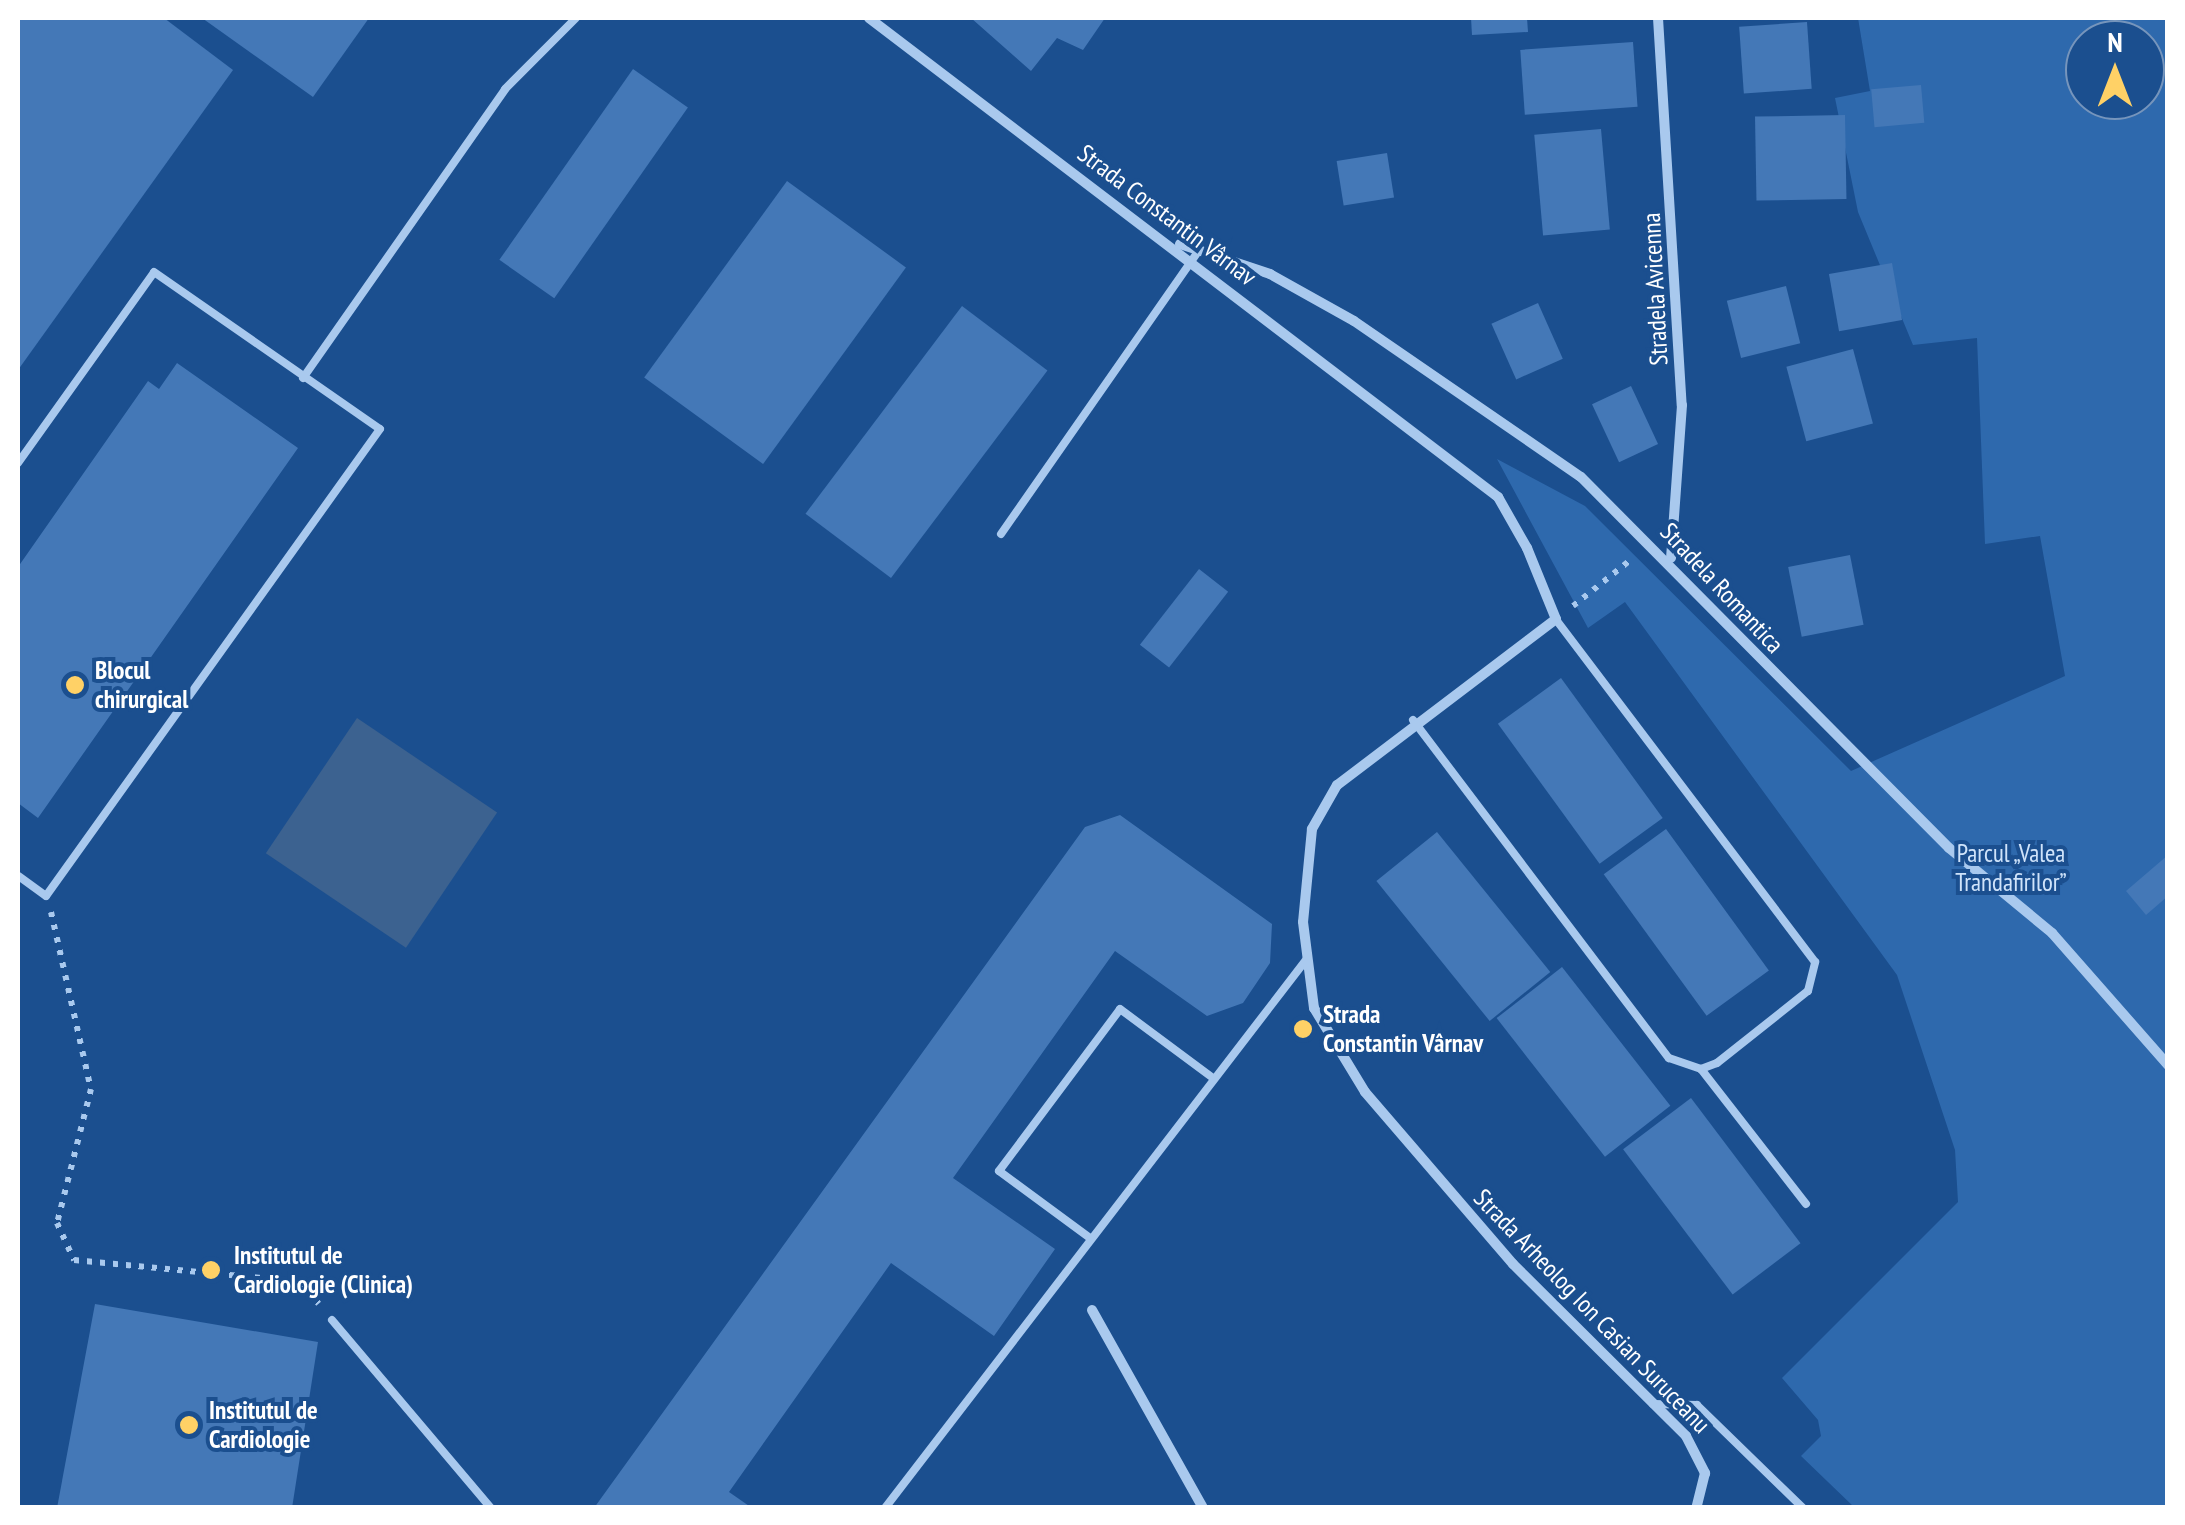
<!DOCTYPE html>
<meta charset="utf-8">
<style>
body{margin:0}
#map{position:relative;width:2185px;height:1525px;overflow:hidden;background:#1b4f8f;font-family:"PT Sans Narrow",sans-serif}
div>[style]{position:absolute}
.green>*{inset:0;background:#2e69ad}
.water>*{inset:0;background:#3c6290;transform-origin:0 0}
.building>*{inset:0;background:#4478b7;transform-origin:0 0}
.path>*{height:6px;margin-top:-3px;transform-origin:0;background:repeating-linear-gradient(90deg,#a9c9ee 0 5px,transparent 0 13px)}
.service>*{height:8px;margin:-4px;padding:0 4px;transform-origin:4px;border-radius:4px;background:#a9c9ee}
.minor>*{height:10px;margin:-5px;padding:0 5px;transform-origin:5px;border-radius:5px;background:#a9c9ee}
.dots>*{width:28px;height:28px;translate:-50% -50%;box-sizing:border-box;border:5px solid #1b4f8f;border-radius:50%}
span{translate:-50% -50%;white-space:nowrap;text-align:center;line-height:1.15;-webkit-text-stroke:8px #1b4f8f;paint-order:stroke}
.street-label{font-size:25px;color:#fff}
.poi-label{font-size:25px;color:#fff;font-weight:700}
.left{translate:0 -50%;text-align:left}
.park-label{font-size:25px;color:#cfe3fa}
.frame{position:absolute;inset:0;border:20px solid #fff;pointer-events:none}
.north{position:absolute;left:2065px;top:20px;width:100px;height:100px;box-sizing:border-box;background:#1b4f8f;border:2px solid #7695bc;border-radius:50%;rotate:0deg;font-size:28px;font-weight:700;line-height:40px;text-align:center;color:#fff}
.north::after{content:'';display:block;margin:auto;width:35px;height:45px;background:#ffd166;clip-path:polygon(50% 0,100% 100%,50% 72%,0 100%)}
</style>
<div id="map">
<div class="green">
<div style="clip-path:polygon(evenodd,1858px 18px,2167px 18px,2167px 1507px,1854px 1507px,1801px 1456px,1821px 1436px,1818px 1420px,1782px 1378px,1958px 1202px,1955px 1150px,1897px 975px,1625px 602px,1588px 628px,1497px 459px,1585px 506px,1851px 771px,2065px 676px,2040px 536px,1985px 544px,1977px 338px,1913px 345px,1858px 212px,1835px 98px,1870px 91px,1858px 18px,2085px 40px,2145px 40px,2145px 100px,2085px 100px,2085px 40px)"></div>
</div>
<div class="water">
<div style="left:357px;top:718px;width:169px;height:163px;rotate:34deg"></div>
</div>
<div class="building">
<div style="clip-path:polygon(18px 18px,164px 18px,233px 70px,18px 370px)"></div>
<div style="clip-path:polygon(202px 18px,369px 18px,313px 97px)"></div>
<div style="clip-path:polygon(971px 18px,1105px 18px,1083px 50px,1057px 38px,1031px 71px)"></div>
<div style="clip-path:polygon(1471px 18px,1527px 18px,1528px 32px,1472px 35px)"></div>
<div style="left:1807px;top:22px;width:67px;height:68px;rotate:86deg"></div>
<div style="left:1633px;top:42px;width:65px;height:113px;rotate:86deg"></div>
<div style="left:633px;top:69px;width:67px;height:233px;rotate:35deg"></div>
<div style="left:1921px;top:85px;width:38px;height:50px;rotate:85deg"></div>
<div style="left:1845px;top:115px;width:84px;height:90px;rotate:89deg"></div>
<div style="left:1601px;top:129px;width:101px;height:67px;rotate:85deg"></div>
<div style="left:1387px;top:153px;width:45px;height:51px;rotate:81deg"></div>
<div style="left:787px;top:181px;width:147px;height:243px;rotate:36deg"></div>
<div style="left:1892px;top:263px;width:58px;height:64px;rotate:80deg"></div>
<div style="left:1786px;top:286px;width:59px;height:61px;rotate:76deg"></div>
<div style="left:1538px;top:303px;width:61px;height:51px;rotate:66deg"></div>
<div style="left:962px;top:306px;width:107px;height:260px;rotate:37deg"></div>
<div style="left:1853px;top:349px;width:77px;height:69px;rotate:75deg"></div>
<div style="clip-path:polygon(177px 363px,298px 448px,38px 818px,18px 803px,18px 567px,148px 381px,159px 389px)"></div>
<div style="left:1631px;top:386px;width:64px;height:43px;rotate:65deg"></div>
<div style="left:1850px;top:555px;width:71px;height:63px;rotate:79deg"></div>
<div style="left:1199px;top:569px;width:37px;height:96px;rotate:38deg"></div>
<div style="left:1561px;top:678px;width:173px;height:78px;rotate:54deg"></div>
<div style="clip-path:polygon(1120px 815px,1272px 924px,1270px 963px,1243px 1003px,1207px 1016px,1115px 951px,953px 1178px,1055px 1249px,994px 1336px,891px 1263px,729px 1492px,752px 1508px,594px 1508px,1085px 827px)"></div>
<div style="left:1666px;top:829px;width:175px;height:77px;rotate:54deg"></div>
<div style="left:1437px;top:832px;width:180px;height:78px;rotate:51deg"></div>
<div style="clip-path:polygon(2168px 855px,2168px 896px,2146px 915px,2126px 891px)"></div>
<div style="left:1562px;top:967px;width:176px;height:83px;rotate:52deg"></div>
<div style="left:1691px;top:1098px;width:182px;height:85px;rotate:53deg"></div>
<div style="clip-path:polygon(95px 1304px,318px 1342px,292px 1508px,57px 1508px)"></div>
</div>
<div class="path">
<div style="left:1573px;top:606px;width:77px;rotate:-38.7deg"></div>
<div style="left:51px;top:912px;width:181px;rotate:77.3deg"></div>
<div style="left:91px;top:1089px;width:138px;rotate:104.2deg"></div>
<div style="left:57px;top:1223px;width:41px;rotate:65.3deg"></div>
<div style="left:74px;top:1260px;width:228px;rotate:5.5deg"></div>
<div style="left:301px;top:1282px;width:28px;rotate:51deg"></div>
</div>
<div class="service">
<div style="left:303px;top:378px;width:353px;rotate:-55deg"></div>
<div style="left:505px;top:89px;width:100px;rotate:-45deg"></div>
<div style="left:18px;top:463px;width:234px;rotate:-54.5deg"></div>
<div style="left:154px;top:272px;width:275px;rotate:34.8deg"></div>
<div style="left:380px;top:429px;width:574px;rotate:125.57deg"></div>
<div style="left:46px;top:896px;width:34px;rotate:-144deg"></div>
<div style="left:1001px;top:534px;width:346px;rotate:-55.1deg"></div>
<div style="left:1413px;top:720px;width:424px;rotate:52.9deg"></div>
<div style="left:1669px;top:1058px;width:34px;rotate:19deg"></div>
<div style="left:1701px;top:1069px;width:17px;rotate:-21deg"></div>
<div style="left:1717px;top:1063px;width:116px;rotate:-38.4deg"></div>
<div style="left:1808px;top:991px;width:30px;rotate:-76deg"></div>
<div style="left:1815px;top:962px;width:430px;rotate:-127.1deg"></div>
<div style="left:1701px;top:1069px;width:171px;rotate:52.1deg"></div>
<div style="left:1090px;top:1238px;width:113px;rotate:-143.6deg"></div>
<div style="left:999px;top:1171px;width:202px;rotate:-53.2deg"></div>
<div style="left:1120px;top:1009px;width:116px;rotate:36.6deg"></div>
<div style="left:332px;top:1320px;width:246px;rotate:49.8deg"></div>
<div style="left:1653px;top:1404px;width:44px;rotate:1.3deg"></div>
<div style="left:1697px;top:1405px;width:148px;rotate:44.2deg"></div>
<div style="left:885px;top:1508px;width:691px;rotate:-52.47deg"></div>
</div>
<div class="minor">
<div style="left:869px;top:18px;width:791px;rotate:37.29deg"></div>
<div style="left:1498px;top:497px;width:59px;rotate:60.4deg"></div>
<div style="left:1527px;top:548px;width:77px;rotate:67.8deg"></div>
<div style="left:1556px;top:619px;width:275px;rotate:142.8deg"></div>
<div style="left:1337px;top:785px;width:51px;rotate:119.6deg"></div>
<div style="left:1312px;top:829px;width:93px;rotate:95.5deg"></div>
<div style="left:1303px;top:922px;width:87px;rotate:82.7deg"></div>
<div style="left:1314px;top:1008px;width:98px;rotate:58.7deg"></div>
<div style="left:1365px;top:1092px;width:227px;rotate:49.3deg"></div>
<div style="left:1513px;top:1264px;width:244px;rotate:44.8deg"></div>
<div style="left:1686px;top:1436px;width:42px;rotate:62.8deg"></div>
<div style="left:1705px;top:1473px;width:36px;rotate:104deg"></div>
<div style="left:1658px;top:18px;width:388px;rotate:86.5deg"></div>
<div style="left:1682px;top:405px;width:153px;rotate:94.1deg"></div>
<div style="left:1180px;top:244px;width:95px;rotate:18.4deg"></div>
<div style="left:1270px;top:274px;width:96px;rotate:29.2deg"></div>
<div style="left:1354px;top:321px;width:275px;rotate:34.5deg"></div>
<div style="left:1581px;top:477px;width:523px;rotate:45.23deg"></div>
<div style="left:1949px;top:848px;width:134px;rotate:39.5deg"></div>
<div style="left:2052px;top:933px;width:176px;rotate:48.7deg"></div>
<div style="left:1092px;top:1310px;width:227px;rotate:60.7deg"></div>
</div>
<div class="dots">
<div style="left:75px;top:685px;background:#ffd166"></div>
<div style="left:1303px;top:1029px;background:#ffd166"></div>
<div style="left:211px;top:1270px;background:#ffd166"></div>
<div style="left:189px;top:1425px;background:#ffd166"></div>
</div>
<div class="street-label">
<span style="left:1167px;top:215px;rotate:37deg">Strada Constantin Vârnav</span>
<span style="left:1655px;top:289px;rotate:-93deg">Stradela Avicenna</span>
<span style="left:1722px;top:588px;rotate:47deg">Stradela Romantica</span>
<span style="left:1592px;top:1311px;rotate:46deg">Strada Arheolog Ion Casian Suruceanu</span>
</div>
<div class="poi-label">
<span class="left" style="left:95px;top:685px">Blocul<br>chirurgical</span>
<span class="left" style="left:1323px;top:1029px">Strada<br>Constantin Vârnav</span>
<span class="left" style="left:234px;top:1270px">Institutul de<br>Cardiologie (Clinica)</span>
<span class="left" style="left:209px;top:1425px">Institutul de<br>Cardiologie</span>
</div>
<div class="park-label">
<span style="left:2011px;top:868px">Parcul „Valea<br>Trandafirilor”</span>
</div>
<div class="frame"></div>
<div class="north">N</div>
</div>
